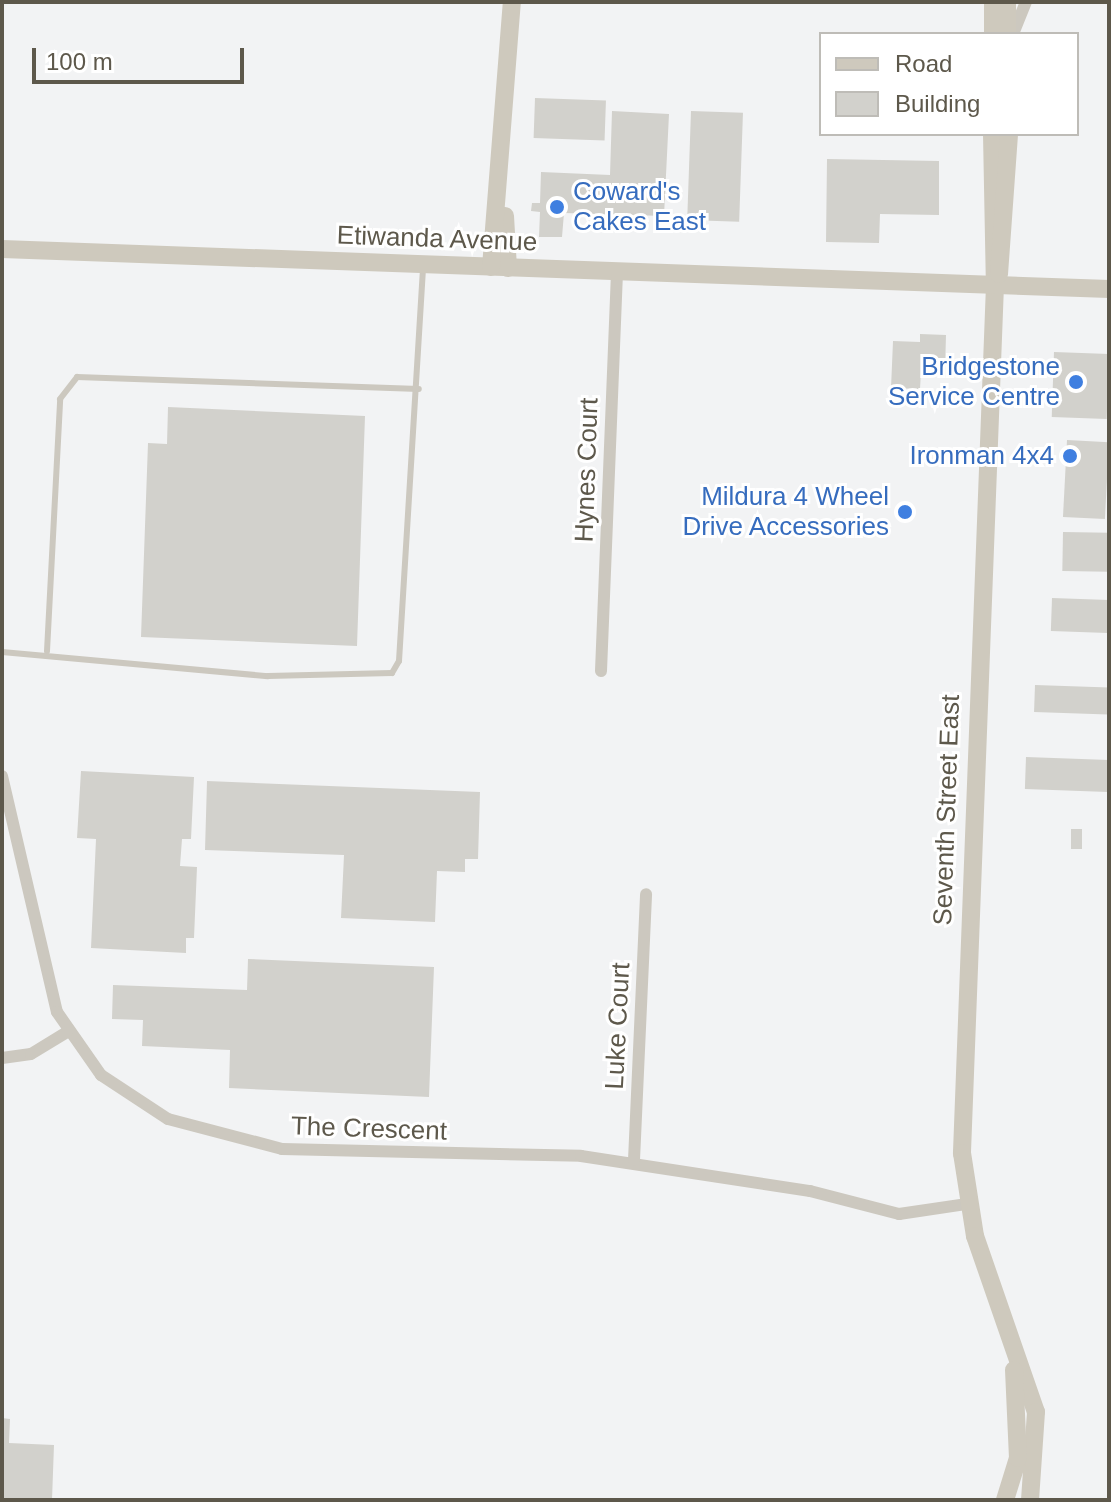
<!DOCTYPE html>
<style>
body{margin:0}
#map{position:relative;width:1111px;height:1502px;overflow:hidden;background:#f2f3f4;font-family:Arial,sans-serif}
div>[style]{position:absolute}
.building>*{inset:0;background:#d2d1cc;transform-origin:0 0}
.lane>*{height:6px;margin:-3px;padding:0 3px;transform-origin:3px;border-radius:3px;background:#ccc8bf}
.street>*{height:12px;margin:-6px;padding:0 6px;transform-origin:6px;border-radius:6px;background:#ccc8bf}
.secondary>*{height:18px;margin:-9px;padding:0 9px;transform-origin:9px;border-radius:9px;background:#cec9bd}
.dots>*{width:22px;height:22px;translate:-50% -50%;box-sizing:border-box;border:4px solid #fff;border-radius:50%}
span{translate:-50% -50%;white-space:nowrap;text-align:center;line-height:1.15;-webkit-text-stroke:6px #fff;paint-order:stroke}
.shop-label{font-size:26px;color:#366cbe}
.left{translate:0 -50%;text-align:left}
.right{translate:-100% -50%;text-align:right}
.street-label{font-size:26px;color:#5d584b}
.frame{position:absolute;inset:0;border:4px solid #5d584b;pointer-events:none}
.legend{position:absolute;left:819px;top:32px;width:260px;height:104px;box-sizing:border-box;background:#fff;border:2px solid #bebcb7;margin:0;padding:10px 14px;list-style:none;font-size:24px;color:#5d584b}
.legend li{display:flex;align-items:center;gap:16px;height:40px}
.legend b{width:40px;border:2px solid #bebcb7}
.scale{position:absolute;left:32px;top:48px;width:212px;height:36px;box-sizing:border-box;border:4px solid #5d584b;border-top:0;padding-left:10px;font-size:24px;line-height:28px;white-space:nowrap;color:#5d584b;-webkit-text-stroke:6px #fff;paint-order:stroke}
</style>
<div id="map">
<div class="building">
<div style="left:535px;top:98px;width:71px;height:40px;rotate:2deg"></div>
<div style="clip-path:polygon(612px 111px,669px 114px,664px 216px,564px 213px,562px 237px,539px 237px,540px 212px,531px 211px,532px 203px,540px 203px,541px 172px,610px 175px)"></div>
<div style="left:691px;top:111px;width:52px;height:109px;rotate:2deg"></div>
<div style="clip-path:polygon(827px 159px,939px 161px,939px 215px,880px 214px,879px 243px,826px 242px)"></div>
<div style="clip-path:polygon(920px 334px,946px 335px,945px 371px,921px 371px,920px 389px,891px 388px,893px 341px,920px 342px)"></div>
<div style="left:1054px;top:352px;width:55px;height:65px;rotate:2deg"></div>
<div style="clip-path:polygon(168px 407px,365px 416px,357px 646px,141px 637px,148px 443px,167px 444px)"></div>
<div style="left:1067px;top:440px;width:42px;height:77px;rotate:3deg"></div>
<div style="left:1063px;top:532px;width:46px;height:39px;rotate:1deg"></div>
<div style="left:1052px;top:598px;width:57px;height:33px;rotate:2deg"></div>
<div style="left:1035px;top:685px;width:74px;height:27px;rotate:2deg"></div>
<div style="left:1026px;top:757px;width:83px;height:32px;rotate:2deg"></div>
<div style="clip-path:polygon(81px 771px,194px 777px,191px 839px,182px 839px,180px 866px,197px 867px,194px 938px,186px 938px,186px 953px,91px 948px,96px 839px,77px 838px)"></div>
<div style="clip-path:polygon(207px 781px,480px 792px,478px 859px,465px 859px,465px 872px,437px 871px,435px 922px,341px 918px,344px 855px,205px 850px)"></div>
<div style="left:1071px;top:829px;width:11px;height:20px"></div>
<div style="clip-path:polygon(248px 959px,434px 967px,429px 1097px,229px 1088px,230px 1050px,142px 1046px,143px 1020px,112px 1019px,113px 985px,247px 990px)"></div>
<div style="clip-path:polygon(2px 1418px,10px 1419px,9px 1443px,54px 1445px,52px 1500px,2px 1500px)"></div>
</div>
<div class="lane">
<div style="left:47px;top:651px;width:252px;rotate:-87deg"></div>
<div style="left:60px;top:399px;width:28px;rotate:-52deg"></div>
<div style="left:77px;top:377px;width:342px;rotate:2deg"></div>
<div style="left:2px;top:652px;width:267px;rotate:5.2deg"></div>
<div style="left:268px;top:676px;width:124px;rotate:-1.4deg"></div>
<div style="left:392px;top:673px;width:14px;rotate:-60deg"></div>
<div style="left:399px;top:661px;width:394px;rotate:-86.5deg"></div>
</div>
<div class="street">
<div style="left:1013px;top:34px;width:35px;rotate:-68deg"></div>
<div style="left:601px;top:671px;width:399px;rotate:-87.7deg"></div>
<div style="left:2px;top:776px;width:242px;rotate:76.9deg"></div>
<div style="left:57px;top:1012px;width:77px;rotate:55.1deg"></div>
<div style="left:101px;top:1075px;width:80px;rotate:33.3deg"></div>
<div style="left:168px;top:1119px;width:118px;rotate:14.7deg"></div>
<div style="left:282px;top:1149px;width:299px;rotate:1.3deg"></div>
<div style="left:581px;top:1156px;width:232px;rotate:8.7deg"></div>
<div style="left:810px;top:1191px;width:92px;rotate:14.5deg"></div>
<div style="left:899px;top:1214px;width:69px;rotate:-8.4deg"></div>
<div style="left:2px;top:1058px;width:29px;rotate:-8deg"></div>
<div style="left:31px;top:1054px;width:42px;rotate:-31.4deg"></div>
<div style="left:634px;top:1160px;width:266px;rotate:-87.4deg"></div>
</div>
<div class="secondary">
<div style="left:1007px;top:2px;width:32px;rotate:90deg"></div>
<div style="left:993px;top:34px;width:32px;rotate:-90deg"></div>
<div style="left:992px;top:134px;width:151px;rotate:88.9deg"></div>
<div style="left:995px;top:285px;width:869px;rotate:92.18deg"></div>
<div style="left:962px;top:1153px;width:84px;rotate:81.1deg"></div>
<div style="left:975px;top:1236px;width:186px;rotate:70.9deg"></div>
<div style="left:1036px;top:1412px;width:88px;rotate:93.9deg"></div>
<div style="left:505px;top:216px;width:52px;rotate:86.7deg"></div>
<div style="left:2px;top:249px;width:1108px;rotate:2.07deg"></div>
<div style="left:491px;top:267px;width:266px;rotate:-85.5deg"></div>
<div style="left:999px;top:274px;width:140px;rotate:-85.9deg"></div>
<div style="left:1005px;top:1500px;width:44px;rotate:-72.8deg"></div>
<div style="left:1018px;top:1458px;width:88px;rotate:-92.6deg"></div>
</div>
<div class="dots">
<div style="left:557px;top:207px;background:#3f7fe0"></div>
<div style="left:1076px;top:382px;background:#3f7fe0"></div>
<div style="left:1070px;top:456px;background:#3f7fe0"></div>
<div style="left:905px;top:512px;background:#3f7fe0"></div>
</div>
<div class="shop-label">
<span class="left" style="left:573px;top:207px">Coward's<br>Cakes East</span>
<span class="right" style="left:1060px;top:382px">Bridgestone<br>Service Centre</span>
<span class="right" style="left:1054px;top:456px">Ironman 4x4</span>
<span class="right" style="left:889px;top:512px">Mildura 4 Wheel<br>Drive Accessories</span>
</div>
<div class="street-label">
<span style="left:437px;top:239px;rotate:2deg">Etiwanda Avenue</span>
<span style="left:587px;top:470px;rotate:-88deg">Hynes Court</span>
<span style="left:947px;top:810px;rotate:-88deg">Seventh Street East</span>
<span style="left:618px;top:1026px;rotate:-87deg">Luke Court</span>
<span style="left:369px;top:1129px;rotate:2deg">The Crescent</span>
</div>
<div class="frame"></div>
<ul class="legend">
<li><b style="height:10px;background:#cec9bd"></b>Road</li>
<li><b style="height:22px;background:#d2d1cc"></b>Building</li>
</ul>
<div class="scale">100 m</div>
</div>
